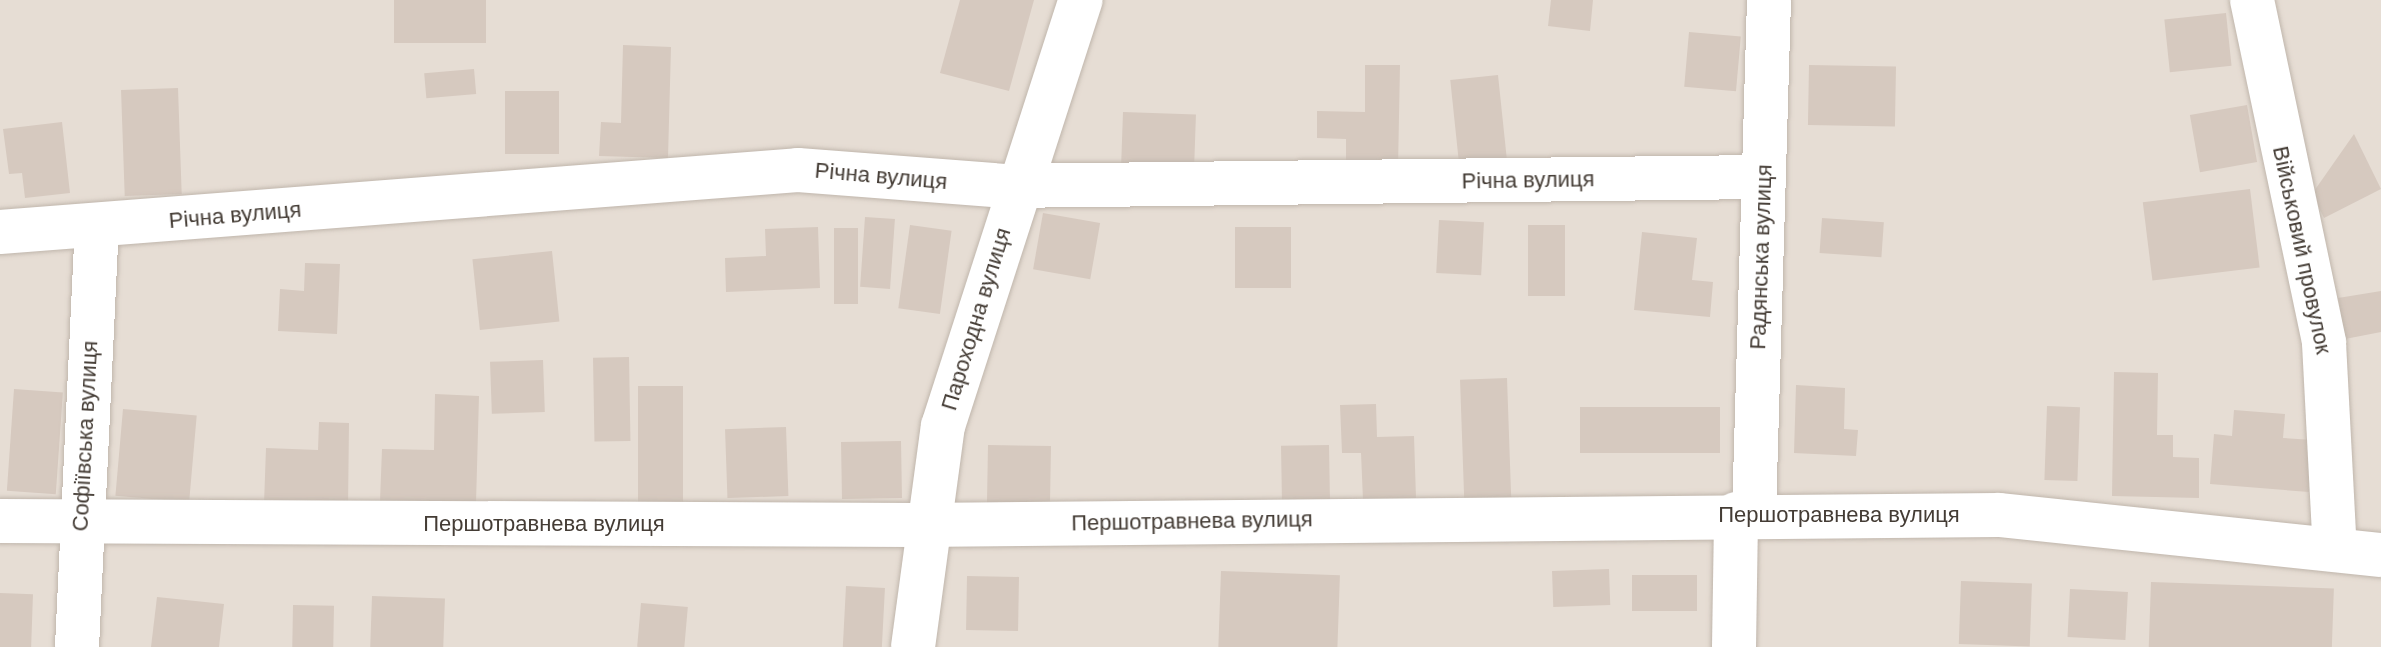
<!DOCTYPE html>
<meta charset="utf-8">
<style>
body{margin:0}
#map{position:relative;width:2381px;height:647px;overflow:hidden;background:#f2ece6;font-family:Helvetica,sans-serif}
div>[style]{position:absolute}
.residential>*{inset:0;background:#e6ddd4;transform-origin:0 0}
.building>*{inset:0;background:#d6c9bf;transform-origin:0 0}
.roads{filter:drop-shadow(0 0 2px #c0b6ac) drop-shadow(0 0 2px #c0b6ac)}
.minor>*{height:44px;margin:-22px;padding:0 22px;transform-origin:22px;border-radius:22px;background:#fff}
span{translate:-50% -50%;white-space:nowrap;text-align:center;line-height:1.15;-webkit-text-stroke:6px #fff;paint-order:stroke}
.street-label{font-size:22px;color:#443c35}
</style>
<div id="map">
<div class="residential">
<div style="left:0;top:0;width:2381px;height:647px"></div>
</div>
<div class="building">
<div style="left:394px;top:0;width:92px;height:43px"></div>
<div style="clip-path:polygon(960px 0,1034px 0,1009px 91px,940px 73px)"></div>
<div style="clip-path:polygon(1551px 0,1593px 0,1590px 31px,1548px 26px)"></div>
<div style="left:2226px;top:13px;width:53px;height:62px;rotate:84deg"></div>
<div style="left:1689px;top:32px;width:52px;height:55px;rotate:5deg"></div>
<div style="clip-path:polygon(623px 45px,671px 47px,668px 158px,599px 156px,601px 122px,621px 123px)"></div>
<div style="clip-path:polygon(1365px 65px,1400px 65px,1398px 168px,1346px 168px,1346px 139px,1317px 138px,1317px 111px,1365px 112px)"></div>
<div style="left:1809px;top:65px;width:87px;height:60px;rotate:1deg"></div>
<div style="left:474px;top:69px;width:25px;height:50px;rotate:85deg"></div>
<div style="left:1498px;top:75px;width:88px;height:48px;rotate:84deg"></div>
<div style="left:178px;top:88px;width:106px;height:57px;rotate:88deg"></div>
<div style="left:505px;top:91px;width:54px;height:63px"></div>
<div style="left:2247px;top:105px;width:58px;height:58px;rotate:80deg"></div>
<div style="left:1123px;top:112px;width:73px;height:56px;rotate:2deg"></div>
<div style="clip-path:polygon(62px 122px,70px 193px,25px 198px,22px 173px,9px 174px,3px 129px)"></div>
<div style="clip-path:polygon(2354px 134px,2381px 189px,2324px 218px,2312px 194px)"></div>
<div style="left:2250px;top:189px;width:79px;height:108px;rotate:83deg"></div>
<div style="left:1043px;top:213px;width:58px;height:57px;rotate:10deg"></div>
<div style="left:865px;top:217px;width:30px;height:70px;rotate:4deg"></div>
<div style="left:1822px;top:218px;width:62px;height:35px;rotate:4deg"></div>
<div style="left:1439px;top:220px;width:45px;height:53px;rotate:3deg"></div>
<div style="left:910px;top:225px;width:42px;height:84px;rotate:8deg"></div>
<div style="left:1528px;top:225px;width:37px;height:71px"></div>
<div style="clip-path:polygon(818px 227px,820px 288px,726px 292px,725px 258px,766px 256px,765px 229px)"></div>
<div style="left:1235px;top:227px;width:56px;height:61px"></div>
<div style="left:834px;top:228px;width:24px;height:76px"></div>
<div style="clip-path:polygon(1642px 232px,1697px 238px,1692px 280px,1713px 282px,1710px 317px,1634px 310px)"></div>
<div style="left:552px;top:251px;width:71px;height:80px;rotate:84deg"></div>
<div style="clip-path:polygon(305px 263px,340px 264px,337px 334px,278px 331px,280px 289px,304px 291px)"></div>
<div style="clip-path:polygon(2381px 291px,2381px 332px,2345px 339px,2338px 298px)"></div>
<div style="left:629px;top:357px;width:84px;height:36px;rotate:89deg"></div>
<div style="left:543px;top:360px;width:52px;height:53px;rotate:88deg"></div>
<div style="clip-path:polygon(2114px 372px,2158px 373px,2157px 435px,2173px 435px,2173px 457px,2199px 458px,2199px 498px,2112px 496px)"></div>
<div style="left:1507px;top:378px;width:122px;height:47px;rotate:88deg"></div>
<div style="clip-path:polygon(1796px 385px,1845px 388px,1844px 429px,1858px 430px,1856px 456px,1794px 453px)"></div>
<div style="left:638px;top:386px;width:45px;height:119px"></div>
<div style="left:14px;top:389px;width:49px;height:102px;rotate:4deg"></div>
<div style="clip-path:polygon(435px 394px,479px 396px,476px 503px,380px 501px,382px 449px,434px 450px)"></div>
<div style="clip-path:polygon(1376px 404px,1377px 437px,1414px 436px,1416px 498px,1363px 500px,1361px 453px,1342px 453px,1340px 405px)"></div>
<div style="left:2047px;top:406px;width:33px;height:74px;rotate:2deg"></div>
<div style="left:1720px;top:407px;width:46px;height:140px;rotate:90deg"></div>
<div style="left:123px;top:409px;width:74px;height:87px;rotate:5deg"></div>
<div style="clip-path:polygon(2234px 410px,2285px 414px,2283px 438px,2313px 440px,2309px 492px,2210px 484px,2214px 434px,2232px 436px)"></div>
<div style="clip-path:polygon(319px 422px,349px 423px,348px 507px,264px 504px,266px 448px,318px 450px)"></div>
<div style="left:786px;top:427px;width:69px;height:61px;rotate:88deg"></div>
<div style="left:901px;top:441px;width:57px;height:60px;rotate:89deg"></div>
<div style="left:988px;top:445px;width:63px;height:62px;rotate:1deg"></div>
<div style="left:1329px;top:445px;width:55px;height:48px;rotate:89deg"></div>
<div style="left:1609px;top:569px;width:36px;height:57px;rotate:88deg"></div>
<div style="left:1221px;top:571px;width:119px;height:76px;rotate:2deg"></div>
<div style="left:1632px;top:575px;width:65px;height:36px"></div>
<div style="left:967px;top:576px;width:52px;height:54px;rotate:1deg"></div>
<div style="left:1961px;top:581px;width:71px;height:63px;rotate:2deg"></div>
<div style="left:2151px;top:582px;width:183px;height:65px;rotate:2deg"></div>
<div style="left:846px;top:586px;width:39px;height:61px;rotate:3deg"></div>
<div style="left:2070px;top:589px;width:58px;height:48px;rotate:3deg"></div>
<div style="left:0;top:593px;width:33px;height:54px;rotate:2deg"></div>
<div style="left:372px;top:596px;width:73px;height:51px;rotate:2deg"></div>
<div style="clip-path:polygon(157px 597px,224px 604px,219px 647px,151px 647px)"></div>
<div style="left:641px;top:603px;width:47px;height:44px;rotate:5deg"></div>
<div style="left:293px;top:605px;width:41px;height:42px;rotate:1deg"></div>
</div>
<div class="roads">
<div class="minor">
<div style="left:2252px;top:0;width:350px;rotate:78.1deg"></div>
<div style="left:2324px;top:343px;width:207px;rotate:87deg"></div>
<div style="left:0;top:232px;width:800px;rotate:-4.44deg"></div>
<div style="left:798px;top:170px;width:207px;rotate:4.4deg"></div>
<div style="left:1004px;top:186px;width:759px;rotate:-0.68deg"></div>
<div style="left:1754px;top:514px;width:514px;rotate:-88.33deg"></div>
<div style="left:0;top:521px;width:916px;rotate:0.25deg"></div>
<div style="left:916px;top:525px;width:1083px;rotate:-0.53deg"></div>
<div style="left:1999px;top:515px;width:384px;rotate:6deg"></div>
<div style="left:77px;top:647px;width:421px;rotate:-87.3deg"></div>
<div style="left:913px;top:647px;width:223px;rotate:-82.3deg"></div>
<div style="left:943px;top:426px;width:448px;rotate:-72.1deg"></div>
<div style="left:1734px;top:647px;width:133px;rotate:-89.1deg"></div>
</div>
</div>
<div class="street-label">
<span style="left:881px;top:176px;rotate:5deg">Річна вулиця</span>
<span style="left:1528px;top:180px;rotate:-1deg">Річна вулиця</span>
<span style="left:235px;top:215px;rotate:-5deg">Річна вулиця</span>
<span style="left:2302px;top:250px;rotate:78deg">Військовий провулок</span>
<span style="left:1761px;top:257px;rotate:-88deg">Радянська вулиця</span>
<span style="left:976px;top:319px;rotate:-73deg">Пароходна вулиця</span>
<span style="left:85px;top:436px;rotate:-87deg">Софіївська вулиця</span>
<span style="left:1839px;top:515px">Першотравнева вулиця</span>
<span style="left:1192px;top:521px;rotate:-1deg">Першотравнева вулиця</span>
<span style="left:544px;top:524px">Першотравнева вулиця</span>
</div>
</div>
